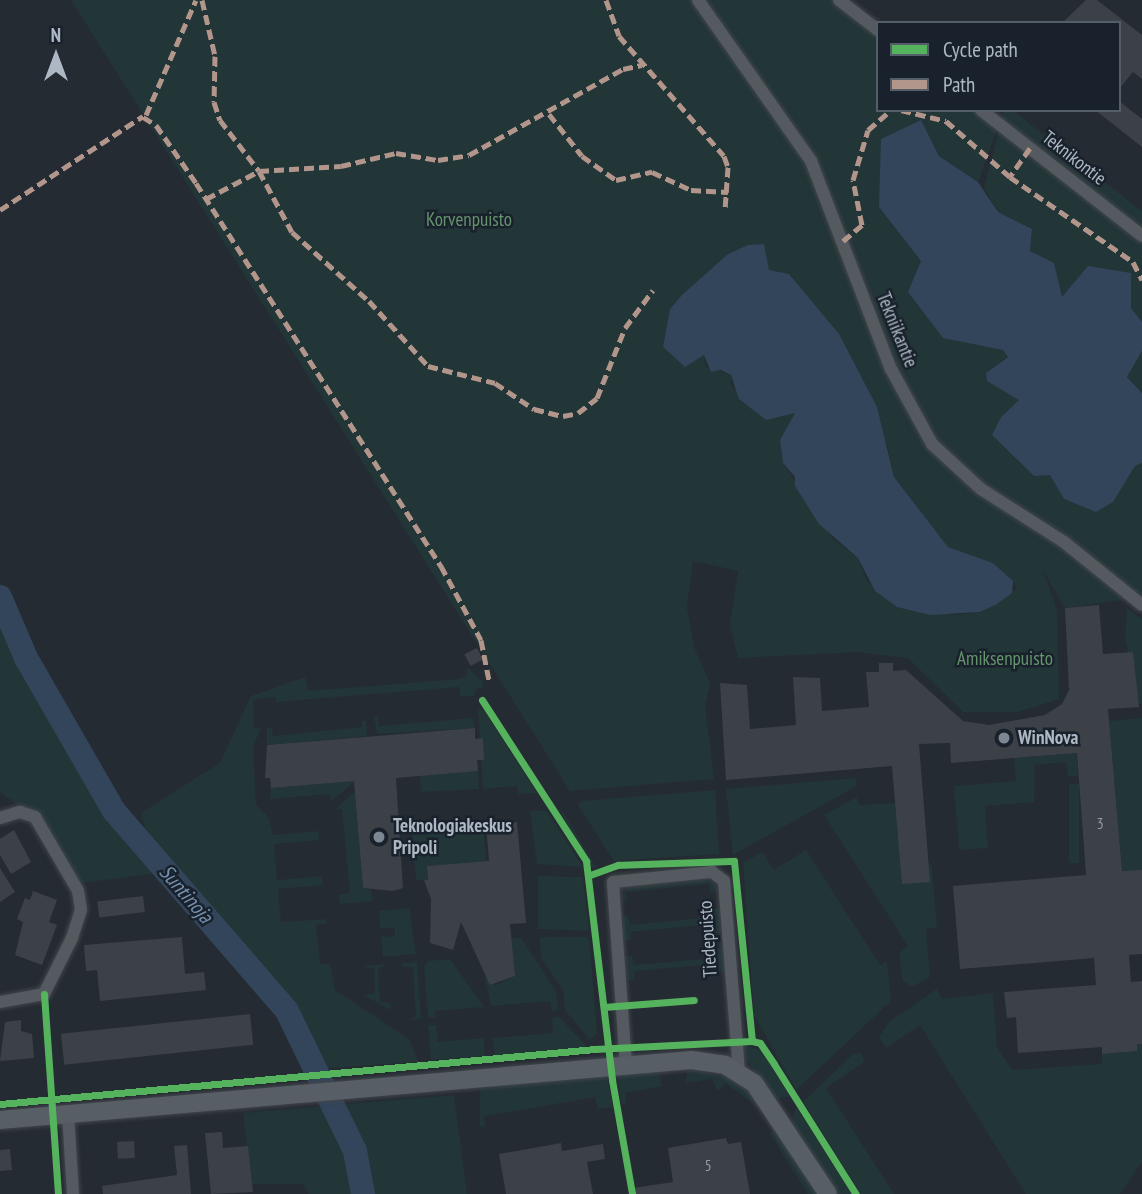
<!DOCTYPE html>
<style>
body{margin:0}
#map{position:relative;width:1142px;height:1194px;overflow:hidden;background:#252b32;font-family:"PT Sans Narrow",sans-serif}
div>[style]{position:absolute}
.green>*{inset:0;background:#223537;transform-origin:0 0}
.water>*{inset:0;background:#32455b}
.river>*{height:24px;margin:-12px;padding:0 12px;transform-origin:12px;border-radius:12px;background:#32455b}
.building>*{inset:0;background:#3c4147;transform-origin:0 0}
.roads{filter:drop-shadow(0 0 2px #41464b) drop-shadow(0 0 2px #41464b)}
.street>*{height:12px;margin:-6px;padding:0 6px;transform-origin:6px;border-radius:6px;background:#545a60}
.secondary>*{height:18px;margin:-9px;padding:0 9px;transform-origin:9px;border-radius:9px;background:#585e65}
.quiet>*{height:5px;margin-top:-2.5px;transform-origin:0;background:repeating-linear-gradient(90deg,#b2968c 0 10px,transparent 0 15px)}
.cycleway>*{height:7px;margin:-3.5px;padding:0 3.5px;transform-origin:3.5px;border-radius:3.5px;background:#56b35d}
.dots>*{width:19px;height:19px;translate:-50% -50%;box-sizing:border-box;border:4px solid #19222c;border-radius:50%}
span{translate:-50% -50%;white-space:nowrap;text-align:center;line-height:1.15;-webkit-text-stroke:5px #19222c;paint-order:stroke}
.number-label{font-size:16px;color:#919aa5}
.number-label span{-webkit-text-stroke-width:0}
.street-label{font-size:19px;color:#adb8c4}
.park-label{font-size:19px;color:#65946d}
.poi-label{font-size:19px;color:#adb8c4;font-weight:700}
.left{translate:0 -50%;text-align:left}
.water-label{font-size:21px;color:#7590ad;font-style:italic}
.legend{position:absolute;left:876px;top:21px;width:245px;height:91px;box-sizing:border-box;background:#19222c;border:2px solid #545e69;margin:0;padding:9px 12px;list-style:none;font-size:21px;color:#adb8c4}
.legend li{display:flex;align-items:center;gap:14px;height:35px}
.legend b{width:35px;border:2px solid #545e69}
.north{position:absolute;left:21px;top:21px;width:70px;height:70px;-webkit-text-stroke:5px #19222c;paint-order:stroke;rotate:0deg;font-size:19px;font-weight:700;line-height:28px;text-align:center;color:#adb8c4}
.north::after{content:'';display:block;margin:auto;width:24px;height:32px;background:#adb8c4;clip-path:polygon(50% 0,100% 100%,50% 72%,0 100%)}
</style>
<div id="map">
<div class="green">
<div style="clip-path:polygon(evenodd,71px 0,839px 0,878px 30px,878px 110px,981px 110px,999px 124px,978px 182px,939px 156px,921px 121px,879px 207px,922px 261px,943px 337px,1003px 350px,1008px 356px,986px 373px,1019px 400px,1001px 417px,992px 435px,1034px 476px,1050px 474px,1064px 499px,1113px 502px,1135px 466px,1142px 463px,1142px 606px,1134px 598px,1065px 608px,1043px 570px,1057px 610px,1059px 699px,1018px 712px,963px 712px,908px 658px,857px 652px,738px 658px,730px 625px,738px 571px,693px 561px,687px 607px,694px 647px,710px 684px,705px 705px,714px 779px,570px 791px,71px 0,748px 245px,887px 444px,894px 477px,948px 547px,993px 563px,1013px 581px,1017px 588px,1012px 593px,980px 612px,956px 615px,897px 607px,867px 581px,858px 558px,833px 539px,783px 463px,780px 440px,796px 413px,732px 387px,731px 375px,706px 367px,704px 355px,692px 361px,670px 309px,728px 254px,748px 245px)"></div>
<div style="clip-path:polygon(1004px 110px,1012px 110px,1142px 211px,1142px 322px,1131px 308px,1130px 273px,1062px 297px,1030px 251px,1032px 229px,998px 212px,984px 188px)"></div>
<div style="clip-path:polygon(1142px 351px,1142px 393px,1127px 377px)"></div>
<div style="clip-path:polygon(0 597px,26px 658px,114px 811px,167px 872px,74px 884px,35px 817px,0 792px)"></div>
<div style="clip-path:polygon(1127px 608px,1142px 619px,1142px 704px,1138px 704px,1133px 652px,1128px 652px,1125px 639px)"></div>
<div style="clip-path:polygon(467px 667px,483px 682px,483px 688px,476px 689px,474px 696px,460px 697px,459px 687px,276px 702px,276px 697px,253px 700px,254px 728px,261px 728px,253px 747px,256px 805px,268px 816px,273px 835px,318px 831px,319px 840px,274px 844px,277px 880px,322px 876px,323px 885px,278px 889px,281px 922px,326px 919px,326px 923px,316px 925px,320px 964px,330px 964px,335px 990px,410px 1040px,418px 1062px,328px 1068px,292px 1005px,146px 831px,141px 813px,220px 763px,251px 696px,305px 677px,308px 691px,460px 679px,467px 675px)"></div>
<div style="clip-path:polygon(483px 709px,537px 793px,518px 794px,517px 786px,483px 789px,478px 710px)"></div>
<div style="clip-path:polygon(378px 716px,379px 726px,473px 718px,475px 728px,377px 734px,374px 717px)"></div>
<div style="clip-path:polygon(1142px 718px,1142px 870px,1122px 871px,1109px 721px)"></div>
<div style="clip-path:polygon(362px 721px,366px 721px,367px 736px,267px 745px,267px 728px,272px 728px,273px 736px,362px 727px)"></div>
<div style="clip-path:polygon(1076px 747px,1078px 776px,1068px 776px,1066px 762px,1035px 765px,1034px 802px,985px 806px,988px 848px,959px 850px,954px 786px,1016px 781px,1014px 758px,1066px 754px)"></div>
<div style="left:478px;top:771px;width:18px;height:58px;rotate:87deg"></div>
<div style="clip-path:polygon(856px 778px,857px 786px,733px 855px,726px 789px)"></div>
<div style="clip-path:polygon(357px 780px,331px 801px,330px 794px,270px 799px,271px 788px)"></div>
<div style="left:1069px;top:784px;width:10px;height:79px"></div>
<div style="clip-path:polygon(715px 790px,719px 854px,614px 861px,578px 805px,581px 801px)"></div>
<div style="clip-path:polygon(355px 792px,363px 888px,371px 890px,373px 901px,340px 904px,339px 895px,350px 893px,342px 809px,335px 809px)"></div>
<div style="clip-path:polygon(857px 797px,859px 805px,895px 803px,932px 868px,937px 928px,926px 929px,930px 977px,912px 987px,903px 981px,899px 953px,908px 946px,824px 815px)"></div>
<div style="clip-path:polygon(530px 811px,547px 811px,583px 867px,537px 864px)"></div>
<div style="clip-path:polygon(560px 811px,564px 813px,597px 869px,591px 866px)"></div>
<div style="clip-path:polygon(417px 821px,418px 830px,478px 825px,484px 836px,486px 862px,427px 866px,428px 880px,416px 880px,411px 822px)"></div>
<div style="clip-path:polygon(806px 850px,880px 965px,887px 961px,891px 1001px,796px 1090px,754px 1015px,743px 863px,762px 852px,774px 870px)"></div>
<div style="clip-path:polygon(538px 876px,583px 877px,589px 931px,538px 929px)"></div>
<div style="clip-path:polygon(703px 880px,714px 883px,718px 892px,711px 893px,709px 884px,626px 892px,627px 900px,620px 898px,629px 887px)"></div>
<div style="clip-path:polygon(409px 908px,416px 954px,383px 957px,381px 937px,395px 936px,395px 928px,380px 928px,379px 911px)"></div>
<div style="clip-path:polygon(719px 908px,721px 933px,714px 933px,713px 924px,630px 932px,631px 940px,624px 941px,622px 917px,628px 916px,630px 925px,713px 917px,712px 909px)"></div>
<div style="clip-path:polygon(540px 937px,589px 937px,597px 1033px,590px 1040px,565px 1010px,563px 990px,541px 958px)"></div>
<div style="clip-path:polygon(511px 938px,521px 938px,556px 991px,559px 1010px,552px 1011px,550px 1001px,491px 1006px,485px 977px,496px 985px,515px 976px)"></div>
<div style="clip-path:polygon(716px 948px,723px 948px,725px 972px,718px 972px,717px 964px,634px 971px,635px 980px,628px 980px,626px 956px,632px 956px,634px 965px,716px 958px)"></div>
<div style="clip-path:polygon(450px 959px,484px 1007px,435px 1011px,436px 1018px,428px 1017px,424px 966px,428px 961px)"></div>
<div style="clip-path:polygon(417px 962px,421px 1019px,408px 1020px,416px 1017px,413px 967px,402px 967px,402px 963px)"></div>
<div style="clip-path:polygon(388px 964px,378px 969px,380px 1002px,391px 1003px,390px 1010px,364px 995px,375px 993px,374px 969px,361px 966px)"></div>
<div style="clip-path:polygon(937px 989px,942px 999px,993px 993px,997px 1047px,1012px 1070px,1102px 1064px,1102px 1054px,1137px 1051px,1137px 1044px,1142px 1044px,1142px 1162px,1120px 1194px,1026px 1194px,920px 1025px,886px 1048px,879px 1037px,889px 1022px)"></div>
<div style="clip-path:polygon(559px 1017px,586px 1045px,583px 1049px,495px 1057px,493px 1038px,553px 1033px,552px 1018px)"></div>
<div style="clip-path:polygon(428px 1025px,436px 1025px,438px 1042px,484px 1038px,485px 1056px,431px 1060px)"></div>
<div style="clip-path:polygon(743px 1045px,761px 1050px,790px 1096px,776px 1099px,745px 1058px)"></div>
<div style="clip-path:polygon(862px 1053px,864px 1062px,826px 1088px,894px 1194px,861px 1194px,803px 1102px,853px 1054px)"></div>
<div style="clip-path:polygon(688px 1069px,732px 1079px,754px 1093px,763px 1111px,725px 1083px,718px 1091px,712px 1079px,685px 1083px)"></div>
<div style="clip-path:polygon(659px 1070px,662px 1086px,625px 1093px,626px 1103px,621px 1104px,618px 1073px)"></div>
<div style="clip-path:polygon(607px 1076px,613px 1107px,598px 1109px,595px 1097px,484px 1116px,485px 1126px,480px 1126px,480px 1086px)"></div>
<div style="clip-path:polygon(454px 1095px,467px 1194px,309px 1194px,302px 1184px,252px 1184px,243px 1113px)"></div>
<div style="clip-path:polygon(796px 1107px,852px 1194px,836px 1194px,791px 1122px)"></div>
<div style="left:777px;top:1128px;width:78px;height:9px;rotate:58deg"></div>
</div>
<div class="water">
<div style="clip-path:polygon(921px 120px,939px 156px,978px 182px,998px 212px,1032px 229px,1030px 251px,1054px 263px,1062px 297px,1088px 266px,1131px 273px,1131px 308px,1142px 322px,1142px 351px,1127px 377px,1142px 393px,1142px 463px,1135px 466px,1113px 502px,1096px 512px,1064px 499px,1050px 475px,1034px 476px,992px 435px,1001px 417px,1019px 400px,987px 381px,986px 373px,1008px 357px,1003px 350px,943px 338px,908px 292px,921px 261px,879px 207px,881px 139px)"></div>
<div style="clip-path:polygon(764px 244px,769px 270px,789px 274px,839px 334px,877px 407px,894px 477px,948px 547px,993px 563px,1013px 581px,1012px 593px,997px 604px,980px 612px,930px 615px,897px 607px,875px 591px,858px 558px,819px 524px,795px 486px,795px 477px,783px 463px,780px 440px,795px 413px,766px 420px,739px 399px,731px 375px,721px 370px,711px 372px,704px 355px,685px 367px,663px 347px,670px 309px,682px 295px,728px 254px,748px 245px)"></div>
</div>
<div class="river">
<div style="left:0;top:597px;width:66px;rotate:66.9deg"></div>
<div style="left:26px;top:658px;width:177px;rotate:60.1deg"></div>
<div style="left:114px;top:811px;width:264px;rotate:49.1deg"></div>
<div style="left:287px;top:1011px;width:156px;rotate:64.1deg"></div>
<div style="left:355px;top:1151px;width:44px;rotate:79.5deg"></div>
</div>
<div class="building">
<div style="clip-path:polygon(1086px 0,1097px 0,1142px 35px,1142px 79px,1133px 72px,1119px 89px,1119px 23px,1062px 23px)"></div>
<div style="clip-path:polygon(1119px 101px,1142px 119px,1142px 147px,1095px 110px,1119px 110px)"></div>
<div style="clip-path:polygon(1099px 605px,1103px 654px,1133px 652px,1139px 707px,1108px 709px,1122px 871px,1142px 870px,1142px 954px,1129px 955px,1131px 982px,1142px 981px,1142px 1044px,1137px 1044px,1137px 1051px,1102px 1054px,1102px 1047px,1018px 1053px,1016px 1017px,1007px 1018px,1004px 992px,1096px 985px,1094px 958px,960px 969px,953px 886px,1086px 875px,1077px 753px,951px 763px,950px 743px,919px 744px,930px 882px,902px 884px,892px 766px,726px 780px,720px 683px,747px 685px,750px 729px,796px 725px,793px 677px,820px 678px,822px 711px,869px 707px,866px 672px,879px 672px,879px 663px,893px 663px,893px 671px,906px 670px,963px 721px,989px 725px,1045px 715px,1062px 704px,1069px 690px,1065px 608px)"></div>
<div style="left:477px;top:648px;width:13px;height:14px;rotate:63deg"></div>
<div style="clip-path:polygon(475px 728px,475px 739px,483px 738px,484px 760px,477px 760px,478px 771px,396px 778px,403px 888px,393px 891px,363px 888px,354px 781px,271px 788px,270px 778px,265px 778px,267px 745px)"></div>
<div style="clip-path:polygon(517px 822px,526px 923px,510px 924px,515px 976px,490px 985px,461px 922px,453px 950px,430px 943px,431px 899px,424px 880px,428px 880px,427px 866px,489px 861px,486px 823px)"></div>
<div style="clip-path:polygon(14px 830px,31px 862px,11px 874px,0 855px,0 839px)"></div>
<div style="clip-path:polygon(0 868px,15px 892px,0 902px)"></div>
<div style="clip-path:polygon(33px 891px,57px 900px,49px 922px,57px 925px,42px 965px,15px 955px,23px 922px,17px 919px,25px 898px,30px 900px)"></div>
<div style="left:143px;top:896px;width:16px;height:46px;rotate:83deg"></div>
<div style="clip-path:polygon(182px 937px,185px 974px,204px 972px,206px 990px,100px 1001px,97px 970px,86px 971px,84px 945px)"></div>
<div style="left:250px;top:1014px;width:31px;height:190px;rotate:84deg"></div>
<div style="clip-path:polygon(21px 1020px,21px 1031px,32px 1034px,34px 1058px,0 1061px,5px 1022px)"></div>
<div style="clip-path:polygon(222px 1132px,223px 1148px,248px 1146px,253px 1192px,211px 1194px,205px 1133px)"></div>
<div style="clip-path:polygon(726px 1138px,728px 1144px,741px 1142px,750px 1194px,635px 1194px,634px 1188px,673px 1182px,668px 1148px)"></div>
<div style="left:134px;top:1141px;width:17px;height:17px;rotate:87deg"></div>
<div style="clip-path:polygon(561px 1143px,562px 1151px,603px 1144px,605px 1159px,587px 1162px,593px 1194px,506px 1194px,499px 1154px)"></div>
<div style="clip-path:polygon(187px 1145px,191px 1194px,103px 1194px,102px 1186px,177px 1175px,174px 1146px)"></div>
<div style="clip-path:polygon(10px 1149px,12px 1170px,0 1171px,0 1150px)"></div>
</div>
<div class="roads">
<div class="street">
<div style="left:698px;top:0;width:197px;rotate:54.9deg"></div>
<div style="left:811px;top:161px;width:223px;rotate:69deg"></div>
<div style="left:891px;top:369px;width:85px;rotate:61.3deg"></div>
<div style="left:932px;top:444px;width:67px;rotate:42.6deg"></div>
<div style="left:981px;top:489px;width:98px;rotate:32.6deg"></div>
<div style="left:1064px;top:542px;width:100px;rotate:38.9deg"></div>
<div style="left:839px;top:0;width:49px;rotate:37.6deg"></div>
<div style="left:981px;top:110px;width:204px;rotate:38deg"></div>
<div style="left:0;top:818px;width:21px;rotate:-17deg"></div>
<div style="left:20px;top:812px;width:16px;rotate:18deg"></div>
<div style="left:35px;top:817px;width:86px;rotate:59.8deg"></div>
<div style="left:78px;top:891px;width:19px;rotate:81deg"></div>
<div style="left:81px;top:910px;width:29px;rotate:108deg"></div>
<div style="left:72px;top:938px;width:63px;rotate:116.6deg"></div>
<div style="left:44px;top:994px;width:45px;rotate:169.7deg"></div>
<div style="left:626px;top:1065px;width:183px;rotate:-94.1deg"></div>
<div style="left:613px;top:882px;width:100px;rotate:-5.8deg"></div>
<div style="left:712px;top:872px;width:15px;rotate:37deg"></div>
<div style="left:724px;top:881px;width:191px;rotate:85.5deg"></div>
<div style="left:68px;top:1114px;width:80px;rotate:86.4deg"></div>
</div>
<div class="secondary">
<div style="left:0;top:1120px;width:694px;rotate:-4.96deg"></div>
<div style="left:691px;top:1060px;width:34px;rotate:8deg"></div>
<div style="left:725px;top:1065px;width:34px;rotate:32deg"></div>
<div style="left:754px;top:1083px;width:133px;rotate:56.3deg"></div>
</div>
</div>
<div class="quiet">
<div style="left:202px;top:0;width:57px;rotate:76.9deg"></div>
<div style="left:215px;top:56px;width:46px;rotate:91.2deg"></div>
<div style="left:214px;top:102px;width:19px;rotate:72deg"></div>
<div style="left:220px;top:120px;width:64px;rotate:52.6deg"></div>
<div style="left:259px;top:171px;width:69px;rotate:61.6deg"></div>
<div style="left:292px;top:232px;width:103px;rotate:41.9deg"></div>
<div style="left:369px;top:301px;width:88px;rotate:47.8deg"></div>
<div style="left:428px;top:366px;width:69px;rotate:14.2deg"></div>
<div style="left:495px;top:383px;width:47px;rotate:33.7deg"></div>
<div style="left:534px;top:409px;width:30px;rotate:14deg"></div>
<div style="left:563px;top:416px;width:15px;rotate:-11deg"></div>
<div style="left:578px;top:413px;width:24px;rotate:-38deg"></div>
<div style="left:597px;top:398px;width:75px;rotate:-68.2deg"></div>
<div style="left:625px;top:328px;width:47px;rotate:-53.6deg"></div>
<div style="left:606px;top:0;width:38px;rotate:70deg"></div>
<div style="left:619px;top:36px;width:159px;rotate:48.8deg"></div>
<div style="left:724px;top:156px;width:12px;rotate:70deg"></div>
<div style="left:728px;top:167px;width:43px;rotate:94deg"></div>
<div style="left:901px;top:110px;width:46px;rotate:13.7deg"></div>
<div style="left:946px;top:121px;width:85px;rotate:41.2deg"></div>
<div style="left:549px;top:114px;width:53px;rotate:51.8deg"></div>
<div style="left:582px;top:156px;width:42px;rotate:35.2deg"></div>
<div style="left:616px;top:180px;width:37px;rotate:-13deg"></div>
<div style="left:652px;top:172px;width:43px;rotate:24.8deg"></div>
<div style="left:691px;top:190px;width:37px;rotate:3deg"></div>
<div style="left:146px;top:115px;width:125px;rotate:-66.5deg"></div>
<div style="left:143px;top:117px;width:15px;rotate:32deg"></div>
<div style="left:156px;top:125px;width:70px;rotate:55.4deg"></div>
<div style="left:196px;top:183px;width:455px;rotate:57.4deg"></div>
<div style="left:441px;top:566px;width:84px;rotate:61.6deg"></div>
<div style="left:481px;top:640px;width:41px;rotate:78.7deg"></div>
<div style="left:1030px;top:148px;width:35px;rotate:125deg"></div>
<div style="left:1010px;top:177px;width:150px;rotate:34.6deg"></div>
<div style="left:1133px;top:262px;width:20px;rotate:63deg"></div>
<div style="left:206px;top:199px;width:60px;rotate:-27.8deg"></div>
<div style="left:259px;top:171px;width:82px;rotate:-3.5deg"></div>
<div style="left:341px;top:166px;width:57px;rotate:-13.3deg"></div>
<div style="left:396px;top:153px;width:43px;rotate:9.5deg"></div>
<div style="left:438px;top:160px;width:31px;rotate:-9deg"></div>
<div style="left:469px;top:155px;width:176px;rotate:-29.2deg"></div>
<div style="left:623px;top:69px;width:19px;rotate:-12deg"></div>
<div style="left:0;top:210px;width:171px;rotate:-33.3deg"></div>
<div style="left:843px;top:241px;width:25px;rotate:-40deg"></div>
<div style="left:862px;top:225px;width:46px;rotate:-101.3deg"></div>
<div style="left:853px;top:180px;width:52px;rotate:-73.3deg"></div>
<div style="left:868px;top:130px;width:30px;rotate:-41deg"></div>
</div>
<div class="cycleway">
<div style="left:482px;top:700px;width:192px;rotate:57.1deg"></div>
<div style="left:586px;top:861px;width:221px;rotate:83.2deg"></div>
<div style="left:612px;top:1080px;width:116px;rotate:80deg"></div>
<div style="left:590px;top:875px;width:30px;rotate:-20deg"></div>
<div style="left:618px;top:865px;width:116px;rotate:-2deg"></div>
<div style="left:734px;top:861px;width:181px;rotate:84.3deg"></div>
<div style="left:44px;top:994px;width:200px;rotate:86deg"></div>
<div style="left:604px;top:1007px;width:90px;rotate:-4.4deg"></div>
<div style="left:0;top:1104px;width:598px;rotate:-5.28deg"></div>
<div style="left:595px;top:1049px;width:157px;rotate:-2.9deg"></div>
<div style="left:752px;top:1041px;width:8px;rotate:14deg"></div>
<div style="left:760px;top:1043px;width:25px;rotate:56deg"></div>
<div style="left:774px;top:1064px;width:154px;rotate:57.8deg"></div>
</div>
<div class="dots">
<div style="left:1004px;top:738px;background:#7d8791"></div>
<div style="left:379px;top:837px;background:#7d8791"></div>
</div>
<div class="number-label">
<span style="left:1100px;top:823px">3</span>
<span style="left:708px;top:1165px">5</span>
</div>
<div class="street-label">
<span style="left:1074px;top:158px;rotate:38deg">Teknikontie</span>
<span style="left:897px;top:330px;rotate:68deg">Tekniikantie</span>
<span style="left:708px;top:939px;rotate:-94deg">Tiedepuisto</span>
</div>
<div class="park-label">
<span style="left:469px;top:220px">Korvenpuisto</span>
<span style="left:1005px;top:659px">Amiksenpuisto</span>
</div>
<div class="poi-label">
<span class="left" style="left:1018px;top:738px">WinNova</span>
<span class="left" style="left:393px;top:837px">Teknologiakeskus<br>Pripoli</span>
</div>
<div class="water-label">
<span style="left:186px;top:894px;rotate:49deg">Suntinoja</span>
</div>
<ul class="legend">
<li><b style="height:9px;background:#56b35d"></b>Cycle path</li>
<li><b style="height:9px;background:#b2968c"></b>Path</li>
</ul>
<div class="north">N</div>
</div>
